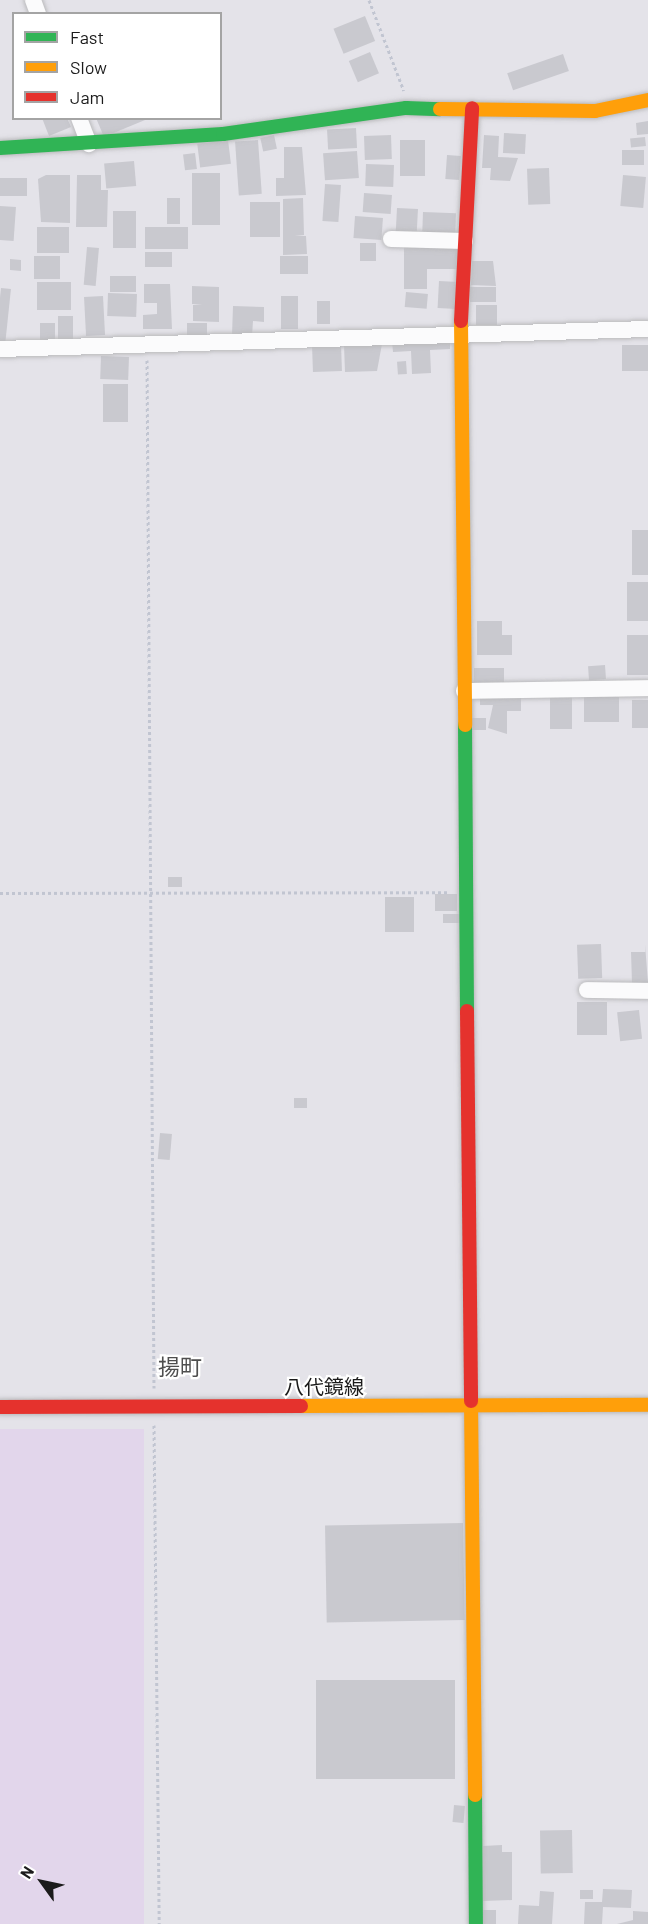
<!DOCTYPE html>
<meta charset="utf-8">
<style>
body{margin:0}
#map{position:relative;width:648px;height:1924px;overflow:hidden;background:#e4e3e9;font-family:Barlow,"Noto Sans JP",sans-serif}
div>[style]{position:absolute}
.farmland>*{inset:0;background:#e2d6eb;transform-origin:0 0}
.building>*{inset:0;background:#c9c9cf;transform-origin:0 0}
.path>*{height:3px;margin-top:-1.5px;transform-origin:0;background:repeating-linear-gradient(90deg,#c1c5d1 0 3px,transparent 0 6px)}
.roads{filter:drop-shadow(0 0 2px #bababc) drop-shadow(0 0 2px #bababc)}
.street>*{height:16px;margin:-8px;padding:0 8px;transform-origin:8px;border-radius:8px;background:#fbfbfc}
.fast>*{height:14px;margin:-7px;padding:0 7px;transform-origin:7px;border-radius:7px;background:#30b455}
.slow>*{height:14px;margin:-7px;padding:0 7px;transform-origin:7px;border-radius:7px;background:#ff9f0a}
.jam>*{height:14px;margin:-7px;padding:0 7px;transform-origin:7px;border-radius:7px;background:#e5322d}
span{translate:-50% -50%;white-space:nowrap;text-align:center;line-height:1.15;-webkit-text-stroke:4.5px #fff;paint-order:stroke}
.street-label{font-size:20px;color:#1b1b1b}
.quarter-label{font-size:22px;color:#4e4e4e}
.legend{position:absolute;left:12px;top:12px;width:210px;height:108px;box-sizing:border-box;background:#fff;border:2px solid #a4a4a4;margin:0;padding:8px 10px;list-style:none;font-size:18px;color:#1b1b1b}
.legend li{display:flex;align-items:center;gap:12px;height:30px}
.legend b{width:30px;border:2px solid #a4a4a4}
.north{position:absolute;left:12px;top:1852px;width:60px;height:60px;-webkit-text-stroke:4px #fff;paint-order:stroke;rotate:303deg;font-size:16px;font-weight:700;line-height:24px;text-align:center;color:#1b1b1b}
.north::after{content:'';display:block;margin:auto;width:21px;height:27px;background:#1b1b1b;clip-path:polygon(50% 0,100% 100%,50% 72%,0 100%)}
</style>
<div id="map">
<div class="farmland">
<div style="left:0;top:1429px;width:144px;height:495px"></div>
</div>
<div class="building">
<div style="left:365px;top:16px;width:27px;height:34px;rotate:68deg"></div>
<div style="left:370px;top:52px;width:23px;height:23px;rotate:67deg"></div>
<div style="left:563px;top:54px;width:18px;height:59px;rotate:71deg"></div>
<div style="clip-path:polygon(42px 118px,67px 118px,71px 127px,49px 136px)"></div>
<div style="clip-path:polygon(96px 118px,144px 118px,145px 120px,104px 137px)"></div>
<div style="clip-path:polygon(648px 121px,648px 134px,637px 135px,636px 123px)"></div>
<div style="left:356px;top:128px;width:20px;height:29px;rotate:87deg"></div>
<div style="left:504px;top:133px;width:22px;height:20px;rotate:3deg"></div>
<div style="left:274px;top:135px;width:14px;height:14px;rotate:78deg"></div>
<div style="left:391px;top:135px;width:24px;height:27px;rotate:88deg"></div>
<div style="clip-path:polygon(484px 135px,499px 136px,498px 157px,518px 158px,510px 181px,490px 180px,491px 168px,482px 168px)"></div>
<div style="left:645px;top:137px;width:9px;height:15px;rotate:84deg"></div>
<div style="left:228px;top:140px;width:24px;height:31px;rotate:83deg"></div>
<div style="left:258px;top:140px;width:54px;height:23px;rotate:86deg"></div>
<div style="left:400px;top:140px;width:25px;height:36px"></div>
<div style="clip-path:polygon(284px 147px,302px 147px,306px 195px,276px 196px,276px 178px,284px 178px)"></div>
<div style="left:644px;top:150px;width:15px;height:22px;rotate:90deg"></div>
<div style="left:357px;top:151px;width:27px;height:34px;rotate:86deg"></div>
<div style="left:195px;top:153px;width:16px;height:12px;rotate:83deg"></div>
<div style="left:447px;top:155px;width:14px;height:24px;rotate:4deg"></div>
<div style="left:134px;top:161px;width:25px;height:30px;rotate:85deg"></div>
<div style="left:366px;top:164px;width:28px;height:22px;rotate:2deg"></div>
<div style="left:549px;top:168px;width:36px;height:22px;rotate:88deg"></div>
<div style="left:220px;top:173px;width:52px;height:28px;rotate:90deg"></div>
<div style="clip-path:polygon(46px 175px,70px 175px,70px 223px,41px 222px,38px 179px)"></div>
<div style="clip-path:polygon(77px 175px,101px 175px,101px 190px,108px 190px,107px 227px,76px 227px)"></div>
<div style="left:623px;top:175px;width:23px;height:31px;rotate:5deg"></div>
<div style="left:0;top:178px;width:27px;height:18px"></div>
<div style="left:325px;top:184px;width:16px;height:37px;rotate:4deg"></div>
<div style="left:364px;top:193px;width:28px;height:19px;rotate:4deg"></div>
<div style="left:167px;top:198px;width:13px;height:26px"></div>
<div style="clip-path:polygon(303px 198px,304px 235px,295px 236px,306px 236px,307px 254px,283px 255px,283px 199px)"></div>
<div style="left:250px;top:202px;width:30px;height:35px"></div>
<div style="left:0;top:206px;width:16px;height:34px;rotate:4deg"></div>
<div style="left:397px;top:208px;width:21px;height:24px;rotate:3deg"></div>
<div style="left:113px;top:211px;width:23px;height:37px"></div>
<div style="left:423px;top:212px;width:33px;height:26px;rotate:2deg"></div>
<div style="left:355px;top:216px;width:28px;height:22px;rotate:4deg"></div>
<div style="left:37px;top:227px;width:32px;height:26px"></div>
<div style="left:188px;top:227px;width:22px;height:43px;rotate:90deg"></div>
<div style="left:360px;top:243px;width:16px;height:18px"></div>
<div style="clip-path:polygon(404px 246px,458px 246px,458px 269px,427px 269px,427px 289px,404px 289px)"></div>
<div style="left:87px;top:247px;width:12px;height:38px;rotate:5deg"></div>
<div style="left:145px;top:252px;width:27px;height:15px"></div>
<div style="left:34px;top:256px;width:26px;height:23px"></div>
<div style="left:280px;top:256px;width:28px;height:18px"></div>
<div style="clip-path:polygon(10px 259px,21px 260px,21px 271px,10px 270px)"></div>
<div style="clip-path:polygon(472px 261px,493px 261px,496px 286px,471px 285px)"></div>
<div style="left:110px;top:276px;width:26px;height:16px"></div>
<div style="left:439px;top:281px;width:19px;height:27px;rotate:3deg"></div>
<div style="left:37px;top:282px;width:34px;height:28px"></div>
<div style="clip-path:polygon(144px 284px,170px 284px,172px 329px,143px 329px,143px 315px,157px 314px,157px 303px,144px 303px)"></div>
<div style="clip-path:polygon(192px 286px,219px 287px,219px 322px,193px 321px,193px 305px,202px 304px,192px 304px)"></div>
<div style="left:470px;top:287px;width:26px;height:15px"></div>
<div style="left:1px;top:288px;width:10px;height:55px;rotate:6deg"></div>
<div style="left:406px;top:292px;width:22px;height:15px;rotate:5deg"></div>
<div style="left:108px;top:293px;width:29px;height:23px;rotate:2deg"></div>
<div style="left:103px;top:296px;width:39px;height:19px;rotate:87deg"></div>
<div style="left:281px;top:296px;width:17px;height:33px"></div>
<div style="left:317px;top:301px;width:13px;height:23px"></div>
<div style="left:476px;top:305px;width:21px;height:20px"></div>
<div style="clip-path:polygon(233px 306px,264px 307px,264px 322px,253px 321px,252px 336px,232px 335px)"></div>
<div style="left:58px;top:316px;width:15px;height:27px"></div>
<div style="left:40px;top:323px;width:15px;height:18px"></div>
<div style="left:207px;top:323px;width:13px;height:20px;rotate:90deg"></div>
<div style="clip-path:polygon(450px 339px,450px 349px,430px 350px,431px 373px,412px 374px,411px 351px,393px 352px,392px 341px)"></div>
<div style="left:341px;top:344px;width:27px;height:29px;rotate:88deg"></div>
<div style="clip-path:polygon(382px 344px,377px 371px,345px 372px,344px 345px)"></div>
<div style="left:622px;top:345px;width:26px;height:26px"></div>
<div style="left:101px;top:356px;width:28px;height:23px;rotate:2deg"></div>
<div style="left:406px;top:361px;width:13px;height:9px;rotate:86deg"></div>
<div style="left:103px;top:384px;width:25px;height:38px"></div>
<div style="left:632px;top:530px;width:16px;height:45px"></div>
<div style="left:648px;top:582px;width:39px;height:21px;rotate:90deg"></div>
<div style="clip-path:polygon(477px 621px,502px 621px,502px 635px,512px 635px,512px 655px,477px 655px)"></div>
<div style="left:627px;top:635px;width:21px;height:40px"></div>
<div style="left:605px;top:665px;width:14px;height:17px;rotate:86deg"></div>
<div style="left:474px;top:668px;width:30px;height:14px"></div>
<div style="clip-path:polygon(480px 697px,521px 697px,521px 711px,507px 711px,507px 734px,488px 728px,493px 705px,480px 705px)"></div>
<div style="left:550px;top:697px;width:22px;height:32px"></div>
<div style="left:619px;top:697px;width:25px;height:35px;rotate:90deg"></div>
<div style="left:632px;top:700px;width:16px;height:28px"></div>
<div style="left:471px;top:718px;width:15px;height:12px"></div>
<div style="left:182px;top:877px;width:10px;height:14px;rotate:90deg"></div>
<div style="left:457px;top:894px;width:17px;height:22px;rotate:90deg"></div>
<div style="left:414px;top:897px;width:35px;height:29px;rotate:90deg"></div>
<div style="left:460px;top:914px;width:9px;height:17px;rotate:90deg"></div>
<div style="left:601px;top:944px;width:34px;height:24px;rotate:88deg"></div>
<div style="clip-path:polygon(645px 944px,648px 983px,632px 983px,631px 952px,646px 952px)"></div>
<div style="left:607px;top:1002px;width:33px;height:30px;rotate:90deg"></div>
<div style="left:639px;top:1010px;width:29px;height:22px;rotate:84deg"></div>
<div style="left:294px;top:1098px;width:13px;height:10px"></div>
<div style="left:160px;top:1133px;width:12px;height:26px;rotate:5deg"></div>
<div style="left:463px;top:1523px;width:97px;height:138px;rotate:89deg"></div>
<div style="left:316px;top:1680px;width:139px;height:99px"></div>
<div style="left:454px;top:1805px;width:11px;height:17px;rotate:5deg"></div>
<div style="left:572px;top:1830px;width:43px;height:32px;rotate:89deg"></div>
<div style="clip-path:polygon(502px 1845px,502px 1852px,512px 1852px,512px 1900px,483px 1901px,483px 1846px)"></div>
<div style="clip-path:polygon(603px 1889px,632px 1890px,631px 1908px,603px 1907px,602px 1924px,584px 1924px,585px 1902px,602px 1902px)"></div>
<div style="left:580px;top:1890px;width:13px;height:9px"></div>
<div style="clip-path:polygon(540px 1891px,554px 1892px,552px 1924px,518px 1924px,519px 1905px,539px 1906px)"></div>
<div style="left:496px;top:1910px;width:14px;height:14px;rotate:90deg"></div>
<div style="clip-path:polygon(633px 1911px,648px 1912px,648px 1924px,617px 1924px,633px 1920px)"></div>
</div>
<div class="path">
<div style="left:369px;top:0;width:97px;rotate:69deg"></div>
<div style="left:147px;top:360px;width:1028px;rotate:89.61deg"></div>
<div style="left:0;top:893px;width:448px;rotate:-0.1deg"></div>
<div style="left:154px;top:1425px;width:499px;rotate:89.4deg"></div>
</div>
<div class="roads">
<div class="street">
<div style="left:33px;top:0;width:15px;rotate:70deg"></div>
<div style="left:79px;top:118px;width:28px;rotate:69deg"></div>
<div style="left:391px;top:239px;width:74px;rotate:1.5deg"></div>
<div style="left:0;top:349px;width:648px;rotate:-1.77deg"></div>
<div style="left:464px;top:691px;width:184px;rotate:-0.9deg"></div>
<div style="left:587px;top:990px;width:61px;rotate:0.9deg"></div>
</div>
<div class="fast">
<div style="left:0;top:148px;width:223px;rotate:-3.6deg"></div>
<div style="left:223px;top:134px;width:185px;rotate:-8.1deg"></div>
<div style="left:406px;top:108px;width:34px;rotate:2deg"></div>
<div style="left:465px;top:725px;width:286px;rotate:89.6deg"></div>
<div style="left:475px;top:1795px;width:129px;rotate:89.6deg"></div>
</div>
<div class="slow">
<div style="left:440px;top:109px;width:155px;rotate:0.7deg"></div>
<div style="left:595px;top:111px;width:54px;rotate:-11.7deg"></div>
<div style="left:461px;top:321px;width:404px;rotate:89.4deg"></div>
<div style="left:471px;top:1401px;width:394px;rotate:89.4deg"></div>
<div style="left:301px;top:1406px;width:347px;rotate:-0.2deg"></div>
</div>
<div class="jam">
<div style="left:461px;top:321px;width:213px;rotate:-87deg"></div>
<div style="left:467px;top:1011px;width:390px;rotate:89.4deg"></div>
<div style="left:0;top:1407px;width:301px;rotate:-0.2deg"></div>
</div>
</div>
<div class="street-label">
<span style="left:324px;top:1386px">八代鏡線</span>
</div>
<div class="quarter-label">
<span style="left:180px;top:1367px">揚町</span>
</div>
<ul class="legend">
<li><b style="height:8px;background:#30b455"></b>Fast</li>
<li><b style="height:8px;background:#ff9f0a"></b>Slow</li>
<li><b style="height:8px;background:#e5322d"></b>Jam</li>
</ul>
<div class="north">N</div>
</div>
